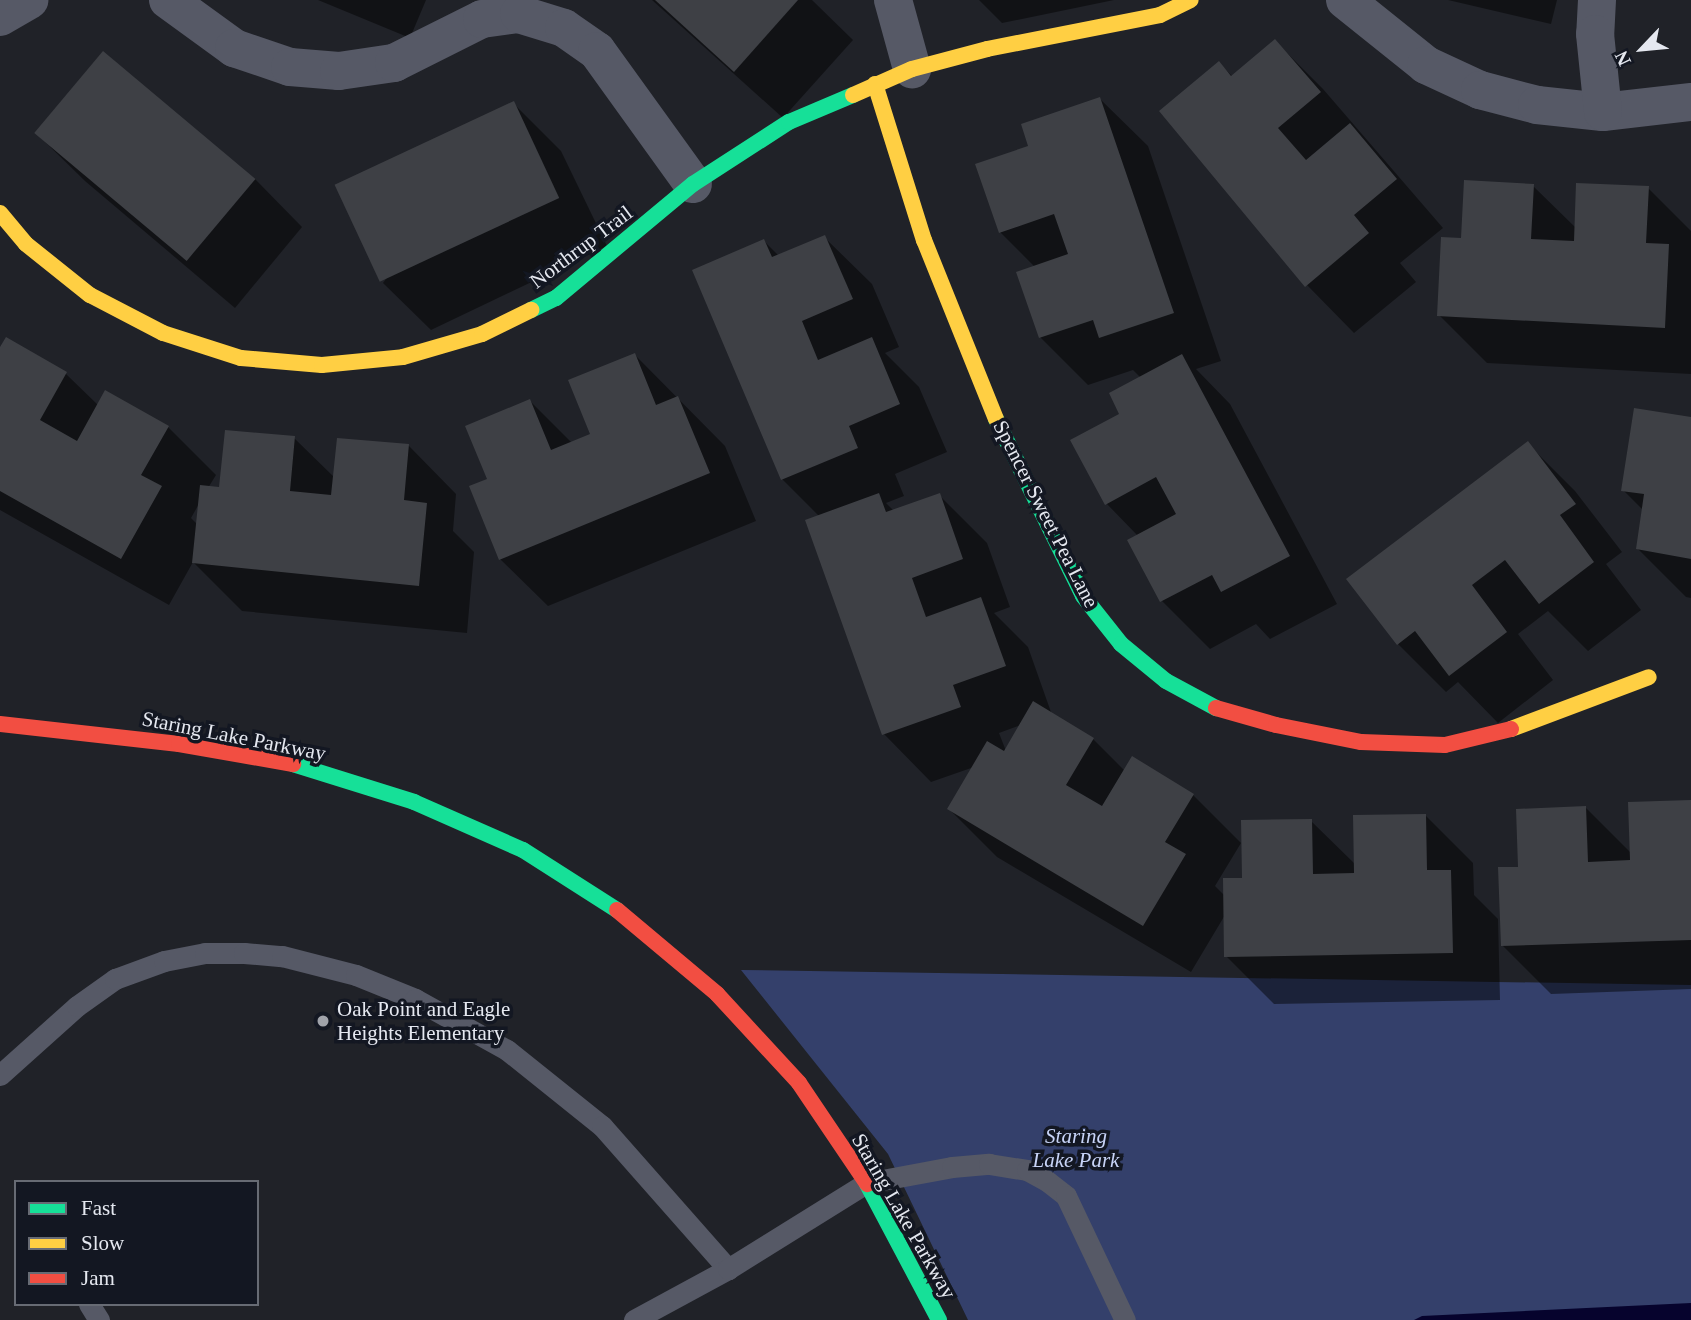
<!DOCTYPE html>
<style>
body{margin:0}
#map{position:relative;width:1691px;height:1320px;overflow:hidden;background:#202228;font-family:"Times New Roman",serif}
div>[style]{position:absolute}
.green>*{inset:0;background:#34406b}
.water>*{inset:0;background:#06032d}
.shadow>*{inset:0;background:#0007}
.building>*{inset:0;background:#3e4045;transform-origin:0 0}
.lane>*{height:21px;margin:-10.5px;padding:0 10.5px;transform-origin:10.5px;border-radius:10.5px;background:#565966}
.street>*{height:38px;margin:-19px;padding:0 19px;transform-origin:19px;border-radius:19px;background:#565966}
.fast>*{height:16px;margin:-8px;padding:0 8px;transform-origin:8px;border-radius:8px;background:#16e098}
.slow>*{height:16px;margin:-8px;padding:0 8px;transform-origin:8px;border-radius:8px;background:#ffcf43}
.jam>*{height:16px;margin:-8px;padding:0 8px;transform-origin:8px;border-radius:8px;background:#f24e42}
.dots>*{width:19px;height:19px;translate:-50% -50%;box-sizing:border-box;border:4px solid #131722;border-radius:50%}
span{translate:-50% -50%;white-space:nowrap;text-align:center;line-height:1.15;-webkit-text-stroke:7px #131722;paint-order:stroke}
.street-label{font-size:21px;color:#e5e8f0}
.poi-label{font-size:21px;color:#e5e8f0}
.left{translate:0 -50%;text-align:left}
.park-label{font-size:21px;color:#c8d4f7;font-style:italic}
.legend{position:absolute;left:14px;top:1180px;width:245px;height:126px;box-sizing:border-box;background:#131722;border:2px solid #676b74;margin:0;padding:9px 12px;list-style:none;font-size:21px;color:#e5e8f0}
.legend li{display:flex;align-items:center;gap:14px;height:35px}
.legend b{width:35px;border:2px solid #676b74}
.north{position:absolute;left:1607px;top:14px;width:70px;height:70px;-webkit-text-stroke:5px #131722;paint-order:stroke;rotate:244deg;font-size:19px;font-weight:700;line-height:28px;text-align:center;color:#e5e8f0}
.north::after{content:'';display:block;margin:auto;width:24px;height:32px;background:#e5e8f0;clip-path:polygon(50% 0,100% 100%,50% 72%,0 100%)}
</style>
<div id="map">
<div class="green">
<div style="clip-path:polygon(741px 970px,1691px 985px,1691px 1320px,968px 1320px,888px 1154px)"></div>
</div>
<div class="water">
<div style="clip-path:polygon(1691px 1303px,1691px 1320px,1414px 1320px,1422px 1316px)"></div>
</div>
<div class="shadow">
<div style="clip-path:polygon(318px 0,426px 0,410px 38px)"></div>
<div style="clip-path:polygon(652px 0,812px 0,853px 40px,783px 118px)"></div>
<div style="clip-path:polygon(979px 0,1114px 0,1002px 23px)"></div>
<div style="clip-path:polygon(1448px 0,1557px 0,1551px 24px)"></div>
<div style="clip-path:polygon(1275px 41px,1323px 89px,1443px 228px,1400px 263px,1416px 282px,1354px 333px,1307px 285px,1219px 63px,1233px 77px)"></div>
<div style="clip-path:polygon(1100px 99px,1148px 146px,1221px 361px,1196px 369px,1230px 404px,1337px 604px,1270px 639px,1256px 624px,1210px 649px,1162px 601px,1129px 541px,1138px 536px,1106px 503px,1122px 414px,1141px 378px,1133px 370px,1088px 385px,1040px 337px,1035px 267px,1000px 232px,1031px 147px)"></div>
<div style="clip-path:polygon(513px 103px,561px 151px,607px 246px,431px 330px,383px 283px)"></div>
<div style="clip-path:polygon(37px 134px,255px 179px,302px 227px,235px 308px,85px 181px)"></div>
<div style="clip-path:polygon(1533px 186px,1576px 228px,1648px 188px,1691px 231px,1691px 374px,1487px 363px,1439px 315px,1463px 240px)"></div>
<div style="clip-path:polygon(evenodd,824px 237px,872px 284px,899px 347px,885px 353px,919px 387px,947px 452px,895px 474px,904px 496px,886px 503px,894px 511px,939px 495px,987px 543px,1010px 607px,994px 613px,1028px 647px,1052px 715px,1093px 739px,1125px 771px,1193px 795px,1241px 843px,1215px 886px,1225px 896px,1311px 821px,1356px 865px,1426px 816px,1473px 863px,1474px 895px,1498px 919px,1500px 1000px,1274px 1004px,1226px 956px,1225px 915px,1191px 972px,997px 857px,949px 809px,974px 767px,931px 782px,884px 734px,820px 517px,782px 479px,694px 271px,764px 241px,779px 256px,824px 237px,1021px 725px,1006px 751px,999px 733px,1021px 725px)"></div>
<div style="clip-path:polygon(evenodd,6px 340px,66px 374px,99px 406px,168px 427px,216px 475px,208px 488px,221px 489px,294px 438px,335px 478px,409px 446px,456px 494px,453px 531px,474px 552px,467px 633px,242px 611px,193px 562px,169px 605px,0 510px,0 351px,6px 340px,200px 502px,198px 525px,191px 518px,200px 502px)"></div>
<div style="clip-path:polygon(635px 355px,725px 446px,756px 521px,548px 606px,500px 559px,489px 480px,530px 401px,572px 443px,592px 435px)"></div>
<div style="clip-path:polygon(1691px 419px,1691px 598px,1686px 597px,1638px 549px,1644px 511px,1623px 490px)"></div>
<div style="clip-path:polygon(1527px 443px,1575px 491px,1622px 552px,1606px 564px,1641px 610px,1588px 651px,1548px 611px,1518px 634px,1553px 680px,1498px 723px,1458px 682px,1446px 692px,1398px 644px)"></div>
<div style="clip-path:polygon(1691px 802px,1691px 989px,1551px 994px,1503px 946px,1520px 869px,1586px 808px,1632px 854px)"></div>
</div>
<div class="building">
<div style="clip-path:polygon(655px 0,798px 0,734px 72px)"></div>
<div style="clip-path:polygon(1275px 39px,1321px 92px,1278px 128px,1306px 160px,1350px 123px,1397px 179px,1354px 215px,1369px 233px,1305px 287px,1159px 111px,1219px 61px,1231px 76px)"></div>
<div style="left:103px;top:51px;width:199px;height:107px;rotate:40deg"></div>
<div style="clip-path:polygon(1100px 97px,1174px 313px,1099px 338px,1093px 320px,1039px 338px,1016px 272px,1068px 254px,1054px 214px,999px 233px,975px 164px,1028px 146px,1021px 124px)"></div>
<div style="left:514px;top:101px;width:107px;height:198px;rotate:65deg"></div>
<div style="clip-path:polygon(1464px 180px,1534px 184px,1531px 239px,1574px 241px,1576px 183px,1649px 186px,1646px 243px,1669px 244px,1665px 328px,1437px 316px,1441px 237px,1461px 238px)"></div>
<div style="clip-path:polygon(825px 235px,853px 299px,802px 321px,818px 360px,872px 337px,900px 404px,849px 426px,858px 448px,781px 480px,692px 270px,764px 239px,772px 257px)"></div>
<div style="clip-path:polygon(6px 337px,67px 372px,40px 420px,77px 441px,105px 390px,169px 426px,141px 475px,162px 486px,121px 559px,0 491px,0 347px)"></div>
<div style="clip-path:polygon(635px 353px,656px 405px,678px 396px,710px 473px,499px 560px,469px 486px,487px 479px,465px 426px,530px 399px,551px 450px,590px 434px,568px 380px)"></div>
<div style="clip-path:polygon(1182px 354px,1290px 556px,1221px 592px,1212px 575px,1160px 602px,1127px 540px,1176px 514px,1156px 477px,1105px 505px,1070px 440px,1119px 414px,1109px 393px)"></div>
<div style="clip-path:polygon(1634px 408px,1691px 417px,1691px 559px,1636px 549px,1644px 494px,1621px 491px)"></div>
<div style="clip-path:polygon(225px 430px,295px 436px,290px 491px,331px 495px,337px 438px,409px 444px,404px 500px,427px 503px,419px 586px,192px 563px,200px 485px,219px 487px)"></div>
<div style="clip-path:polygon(1528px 441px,1576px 504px,1560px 515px,1594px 562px,1539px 604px,1505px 560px,1472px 585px,1507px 632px,1449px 676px,1415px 631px,1397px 645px,1346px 579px)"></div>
<div style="clip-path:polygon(879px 493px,886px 512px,940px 493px,963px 559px,912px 578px,926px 617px,981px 597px,1006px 666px,953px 685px,961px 707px,882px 735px,805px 520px)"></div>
<div style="clip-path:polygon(1033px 701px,1094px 738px,1066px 785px,1102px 806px,1132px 756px,1194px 794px,1165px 842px,1186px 854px,1143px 926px,947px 809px,987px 741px,1004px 751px)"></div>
<div style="clip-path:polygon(1691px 800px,1691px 940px,1501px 946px,1498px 867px,1518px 867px,1516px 809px,1586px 806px,1588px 862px,1630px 860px,1628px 802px)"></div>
<div style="clip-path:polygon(1426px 814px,1427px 870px,1451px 870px,1453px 953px,1224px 957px,1223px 878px,1242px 878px,1241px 820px,1312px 819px,1313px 874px,1354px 873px,1353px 815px)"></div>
</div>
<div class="lane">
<div style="left:0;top:1075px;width:103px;rotate:-41.9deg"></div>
<div style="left:77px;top:1006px;width:47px;rotate:-35.4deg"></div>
<div style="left:115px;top:979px;width:52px;rotate:-20.2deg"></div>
<div style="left:164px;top:961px;width:42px;rotate:-11deg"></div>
<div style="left:205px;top:953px;width:39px"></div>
<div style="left:244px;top:953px;width:38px;rotate:5deg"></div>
<div style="left:282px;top:956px;width:76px;rotate:14.4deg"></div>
<div style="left:356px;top:975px;width:64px;rotate:22.1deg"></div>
<div style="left:415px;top:999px;width:105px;rotate:29deg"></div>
<div style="left:507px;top:1050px;width:122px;rotate:38.7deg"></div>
<div style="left:602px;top:1126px;width:191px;rotate:48.6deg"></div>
<div style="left:89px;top:1304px;width:19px;rotate:58deg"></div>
<div style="left:634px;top:1320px;width:107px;rotate:-28.5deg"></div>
<div style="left:728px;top:1269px;width:163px;rotate:-31.9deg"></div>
<div style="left:866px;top:1183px;width:87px;rotate:-10.5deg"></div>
<div style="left:952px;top:1167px;width:37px;rotate:-5deg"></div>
<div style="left:989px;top:1164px;width:38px;rotate:9deg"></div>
<div style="left:1027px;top:1170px;width:23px;rotate:29deg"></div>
<div style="left:1047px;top:1181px;width:24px;rotate:38deg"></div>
<div style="left:1066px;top:1196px;width:137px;rotate:64.6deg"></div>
</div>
<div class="street">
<div style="left:168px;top:0;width:82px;rotate:36deg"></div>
<div style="left:234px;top:48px;width:59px;rotate:18.7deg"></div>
<div style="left:290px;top:67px;width:49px;rotate:4.7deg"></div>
<div style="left:339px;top:71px;width:56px;rotate:-8.3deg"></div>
<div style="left:394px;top:63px;width:98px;rotate:-26.6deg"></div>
<div style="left:482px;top:19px;width:37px;rotate:-8deg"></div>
<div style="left:519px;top:14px;width:47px;rotate:17.3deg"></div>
<div style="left:564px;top:28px;width:40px;rotate:34.9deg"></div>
<div style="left:597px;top:51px;width:164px;rotate:54.2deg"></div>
<div style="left:893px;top:0;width:72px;rotate:74.6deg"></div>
<div style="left:1345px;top:0;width:104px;rotate:38.7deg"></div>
<div style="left:1426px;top:65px;width:60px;rotate:24.8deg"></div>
<div style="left:1480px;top:90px;width:59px;rotate:14.7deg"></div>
<div style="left:1537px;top:105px;width:66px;rotate:6.1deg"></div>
<div style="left:1603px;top:112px;width:89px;rotate:-6.5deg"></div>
<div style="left:1597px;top:0;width:34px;rotate:93deg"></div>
<div style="left:1595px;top:34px;width:78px;rotate:84.1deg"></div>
<div style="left:0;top:17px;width:34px;rotate:-30deg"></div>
</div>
<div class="fast">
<div style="left:531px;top:310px;width:28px;rotate:-26deg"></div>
<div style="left:556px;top:298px;width:178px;rotate:-39.8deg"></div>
<div style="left:693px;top:184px;width:114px;rotate:-32.9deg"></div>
<div style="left:789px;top:122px;width:69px;rotate:-22.9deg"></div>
<div style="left:996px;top:419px;width:197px;rotate:63.8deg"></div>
<div style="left:1083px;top:596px;width:61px;rotate:51.6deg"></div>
<div style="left:1121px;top:644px;width:58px;rotate:39.4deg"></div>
<div style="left:1166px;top:681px;width:57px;rotate:28.4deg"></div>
<div style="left:293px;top:764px;width:127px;rotate:17.4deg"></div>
<div style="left:414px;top:802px;width:119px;rotate:23.8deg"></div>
<div style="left:523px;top:850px;width:112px;rotate:32.6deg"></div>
<div style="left:867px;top:1184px;width:154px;rotate:62.1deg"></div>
</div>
<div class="slow">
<div style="left:875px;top:84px;width:164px;rotate:72.6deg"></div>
<div style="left:924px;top:240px;width:193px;rotate:68.1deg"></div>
<div style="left:853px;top:95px;width:64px;rotate:-23.8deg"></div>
<div style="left:912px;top:69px;width:78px;rotate:-14.9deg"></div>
<div style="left:987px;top:49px;width:176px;rotate:-11.1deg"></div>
<div style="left:1160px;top:15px;width:34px;rotate:-26deg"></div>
<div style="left:0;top:213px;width:40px;rotate:50deg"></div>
<div style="left:26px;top:244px;width:82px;rotate:38.6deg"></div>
<div style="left:90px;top:295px;width:82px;rotate:27.5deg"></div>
<div style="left:163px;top:333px;width:82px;rotate:17.8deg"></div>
<div style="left:241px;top:358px;width:81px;rotate:4.9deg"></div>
<div style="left:322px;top:365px;width:81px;rotate:-5.6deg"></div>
<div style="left:403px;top:357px;width:82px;rotate:-16.2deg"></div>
<div style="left:482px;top:334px;width:55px;rotate:-26.1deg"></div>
<div style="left:1511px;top:729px;width:147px;rotate:-20.6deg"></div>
</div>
<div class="jam">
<div style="left:1216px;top:708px;width:62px;rotate:15.8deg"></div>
<div style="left:1276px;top:725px;width:87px;rotate:11.3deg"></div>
<div style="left:1361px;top:742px;width:84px;rotate:2deg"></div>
<div style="left:1445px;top:745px;width:68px;rotate:-13.6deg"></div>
<div style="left:0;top:724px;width:180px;rotate:6.4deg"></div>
<div style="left:179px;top:744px;width:116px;rotate:10deg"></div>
<div style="left:617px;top:910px;width:131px;rotate:40deg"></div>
<div style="left:717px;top:994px;width:121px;rotate:47.3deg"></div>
<div style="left:799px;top:1083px;width:122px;rotate:56deg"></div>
</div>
<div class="dots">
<div style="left:323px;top:1021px;background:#a0a3aa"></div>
</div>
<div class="street-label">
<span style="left:581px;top:247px;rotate:-37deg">Northrup Trail</span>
<span style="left:1046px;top:514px;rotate:63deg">Spencer Sweet Pea Lane</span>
<span style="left:234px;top:736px;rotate:11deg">Staring Lake Parkway</span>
<span style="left:904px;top:1216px;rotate:60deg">Staring Lake Parkway</span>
</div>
<div class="poi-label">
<span class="left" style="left:337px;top:1021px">Oak Point and Eagle<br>Heights Elementary</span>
</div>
<div class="park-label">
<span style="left:1076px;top:1148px">Staring<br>Lake Park</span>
</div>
<ul class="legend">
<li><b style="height:9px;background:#16e098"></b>Fast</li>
<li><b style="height:9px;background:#ffcf43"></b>Slow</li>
<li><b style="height:9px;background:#f24e42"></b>Jam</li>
</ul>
<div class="north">N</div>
</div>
